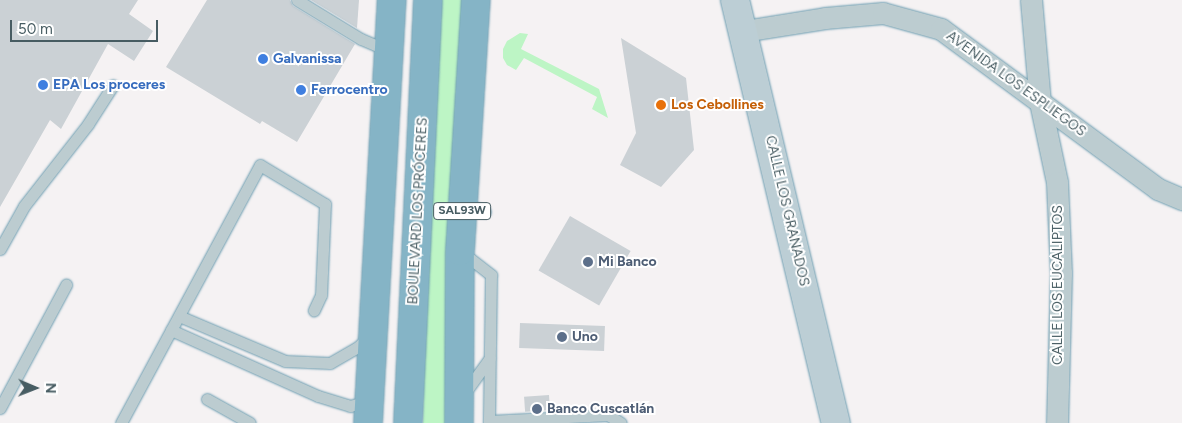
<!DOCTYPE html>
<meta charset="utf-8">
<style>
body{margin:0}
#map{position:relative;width:1182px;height:423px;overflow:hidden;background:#f5f2f3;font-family:Figtree,sans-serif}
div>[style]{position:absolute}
.green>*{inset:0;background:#bdf5c5}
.building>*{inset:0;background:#cbd1d5;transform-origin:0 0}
.roads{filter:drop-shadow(0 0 1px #709fb2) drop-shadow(0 0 1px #709fb2)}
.lane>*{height:11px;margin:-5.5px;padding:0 5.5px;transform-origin:5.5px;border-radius:5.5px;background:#bcccd0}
.street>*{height:21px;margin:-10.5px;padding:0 10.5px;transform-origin:10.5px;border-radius:10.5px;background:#bcccd0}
.secondary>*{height:28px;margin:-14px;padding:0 14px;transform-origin:14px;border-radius:14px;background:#bcced5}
.highway>*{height:28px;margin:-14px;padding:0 14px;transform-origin:14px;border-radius:14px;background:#85b4c6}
.dots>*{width:14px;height:14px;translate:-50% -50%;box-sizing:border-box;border:2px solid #fff;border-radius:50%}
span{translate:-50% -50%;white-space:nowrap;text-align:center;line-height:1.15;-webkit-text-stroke:4px #fff;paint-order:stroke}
.shield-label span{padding:1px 4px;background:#fff;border:1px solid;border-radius:4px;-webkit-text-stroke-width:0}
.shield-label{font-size:12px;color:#475c62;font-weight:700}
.shop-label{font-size:14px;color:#366cbe;font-weight:700}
.left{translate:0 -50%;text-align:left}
.street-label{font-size:14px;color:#475c62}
.food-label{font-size:14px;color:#c56008;font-weight:700}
.service-label{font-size:14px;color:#4e5e75;font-weight:700}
.north{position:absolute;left:10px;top:363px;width:50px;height:50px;-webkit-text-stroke:4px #fff;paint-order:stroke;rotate:91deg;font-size:14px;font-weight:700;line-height:20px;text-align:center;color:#475c62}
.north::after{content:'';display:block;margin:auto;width:18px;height:22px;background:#475c62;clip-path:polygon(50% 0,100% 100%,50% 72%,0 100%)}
.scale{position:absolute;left:10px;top:20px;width:148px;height:22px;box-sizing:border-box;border:2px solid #475c62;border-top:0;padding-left:6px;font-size:15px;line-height:18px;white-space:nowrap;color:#475c62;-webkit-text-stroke:4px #fff;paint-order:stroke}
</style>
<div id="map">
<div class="green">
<div style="clip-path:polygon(441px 0,463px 0,445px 423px,423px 423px,425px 296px)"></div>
<div style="clip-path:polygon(520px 33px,528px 34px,521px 49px,599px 89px,608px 118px,592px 109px,597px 97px,524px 58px,516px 70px,507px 65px,503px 58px,503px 49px,507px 41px)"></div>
</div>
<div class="building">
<div style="clip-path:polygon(0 0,138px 0,129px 14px,153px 31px,134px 61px,108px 44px,61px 129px,50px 120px,0 207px)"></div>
<div style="clip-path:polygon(207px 0,290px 0,293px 6px,355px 44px,297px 142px,262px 121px,260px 124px,166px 67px)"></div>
<div style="clip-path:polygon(311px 0,359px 0,357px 28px)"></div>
<div style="clip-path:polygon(621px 38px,686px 78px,694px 150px,661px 187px,620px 165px,636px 133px)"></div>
<div style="left:570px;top:216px;width:70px;height:63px;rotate:30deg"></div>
<div style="left:520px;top:323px;width:85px;height:25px;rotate:2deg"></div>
<div style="left:549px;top:395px;width:15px;height:25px;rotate:86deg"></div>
</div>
<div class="roads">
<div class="lane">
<div style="left:297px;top:0;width:75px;rotate:31.4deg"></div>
<div style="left:361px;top:39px;width:30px;rotate:23deg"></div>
<div style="left:463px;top:202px;width:24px;rotate:24deg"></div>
<div style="left:0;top:249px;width:49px;rotate:-60.8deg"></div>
<div style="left:24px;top:206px;width:104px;rotate:-52deg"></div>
<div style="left:88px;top:124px;width:46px;rotate:-57.3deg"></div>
<div style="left:463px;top:253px;width:36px;rotate:38deg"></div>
<div style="left:491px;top:275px;width:148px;rotate:90.8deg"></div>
<div style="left:179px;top:316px;width:115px;rotate:23deg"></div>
<div style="left:285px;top:361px;width:45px;rotate:2.5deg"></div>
<div style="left:330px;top:363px;width:32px;rotate:-30deg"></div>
<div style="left:358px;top:347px;width:16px;rotate:-45deg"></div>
<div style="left:171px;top:330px;width:161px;rotate:24.2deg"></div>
<div style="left:318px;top:396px;width:34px;rotate:17deg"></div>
<div style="left:350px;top:406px;width:19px;rotate:-16deg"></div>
<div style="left:464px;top:394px;width:44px;rotate:-54.2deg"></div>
<div style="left:207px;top:399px;width:49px;rotate:29.2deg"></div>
<div style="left:0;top:408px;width:140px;rotate:-61.8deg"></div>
<div style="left:489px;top:421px;width:119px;rotate:-2.9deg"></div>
<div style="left:608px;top:415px;width:15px;rotate:32deg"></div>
<div style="left:121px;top:423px;width:293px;rotate:-61.7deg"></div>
<div style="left:260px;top:165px;width:76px;rotate:31deg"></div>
<div style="left:325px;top:204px;width:91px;rotate:92.5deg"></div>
<div style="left:321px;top:295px;width:17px;rotate:115deg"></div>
</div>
<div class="street">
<div style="left:1031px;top:0;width:102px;rotate:85deg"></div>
<div style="left:1040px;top:102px;width:82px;rotate:78deg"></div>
<div style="left:1057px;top:182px;width:91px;rotate:87.5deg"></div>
<div style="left:1061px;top:273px;width:150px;rotate:91.5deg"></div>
<div style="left:744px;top:31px;width:82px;rotate:-9.1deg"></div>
<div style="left:825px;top:18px;width:58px;rotate:-4.9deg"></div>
<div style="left:883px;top:13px;width:60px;rotate:15.4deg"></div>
<div style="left:941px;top:29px;width:270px;rotate:36.4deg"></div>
<div style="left:1158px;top:189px;width:26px;rotate:23deg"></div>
</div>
<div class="secondary">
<div style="left:735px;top:0;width:435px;rotate:76.6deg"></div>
</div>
<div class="highway">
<div style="left:368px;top:423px;width:424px;rotate:-86.8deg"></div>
<div style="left:408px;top:423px;width:423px;rotate:-87.3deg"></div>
<div style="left:459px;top:423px;width:172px;rotate:-89.7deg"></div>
<div style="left:460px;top:251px;width:252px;rotate:-86.4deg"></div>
</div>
</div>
<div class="dots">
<div style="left:263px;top:59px;background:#3f7fe0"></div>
<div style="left:43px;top:85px;background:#3f7fe0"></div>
<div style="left:301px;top:90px;background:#3f7fe0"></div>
<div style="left:661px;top:105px;background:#e8710a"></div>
<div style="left:588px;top:262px;background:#5c6f8a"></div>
<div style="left:562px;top:337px;background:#5c6f8a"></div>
<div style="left:537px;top:409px;background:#5c6f8a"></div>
</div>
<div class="shield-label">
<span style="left:462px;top:211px">SAL93W</span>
</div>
<div class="shop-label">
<span class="left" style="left:273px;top:59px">Galvanissa</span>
<span class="left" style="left:53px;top:85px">EPA Los proceres</span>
<span class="left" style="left:311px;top:90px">Ferrocentro</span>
</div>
<div class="street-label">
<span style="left:1016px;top:84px;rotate:36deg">AVENIDA LOS ESPLIEGOS</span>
<span style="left:418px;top:211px;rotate:-87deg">BOULEVARD LOS PRÓCERES</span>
<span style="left:787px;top:211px;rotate:77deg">CALLE LOS GRANADOS</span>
<span style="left:1058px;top:285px;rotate:-90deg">CALLE LOS EUCALIPTOS</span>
</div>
<div class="food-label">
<span class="left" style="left:671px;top:105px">Los Cebollines</span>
</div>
<div class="service-label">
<span class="left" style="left:598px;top:262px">Mi Banco</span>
<span class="left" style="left:572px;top:337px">Uno</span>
<span class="left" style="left:547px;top:409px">Banco Cuscatlán</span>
</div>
<div class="north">N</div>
<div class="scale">50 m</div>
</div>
